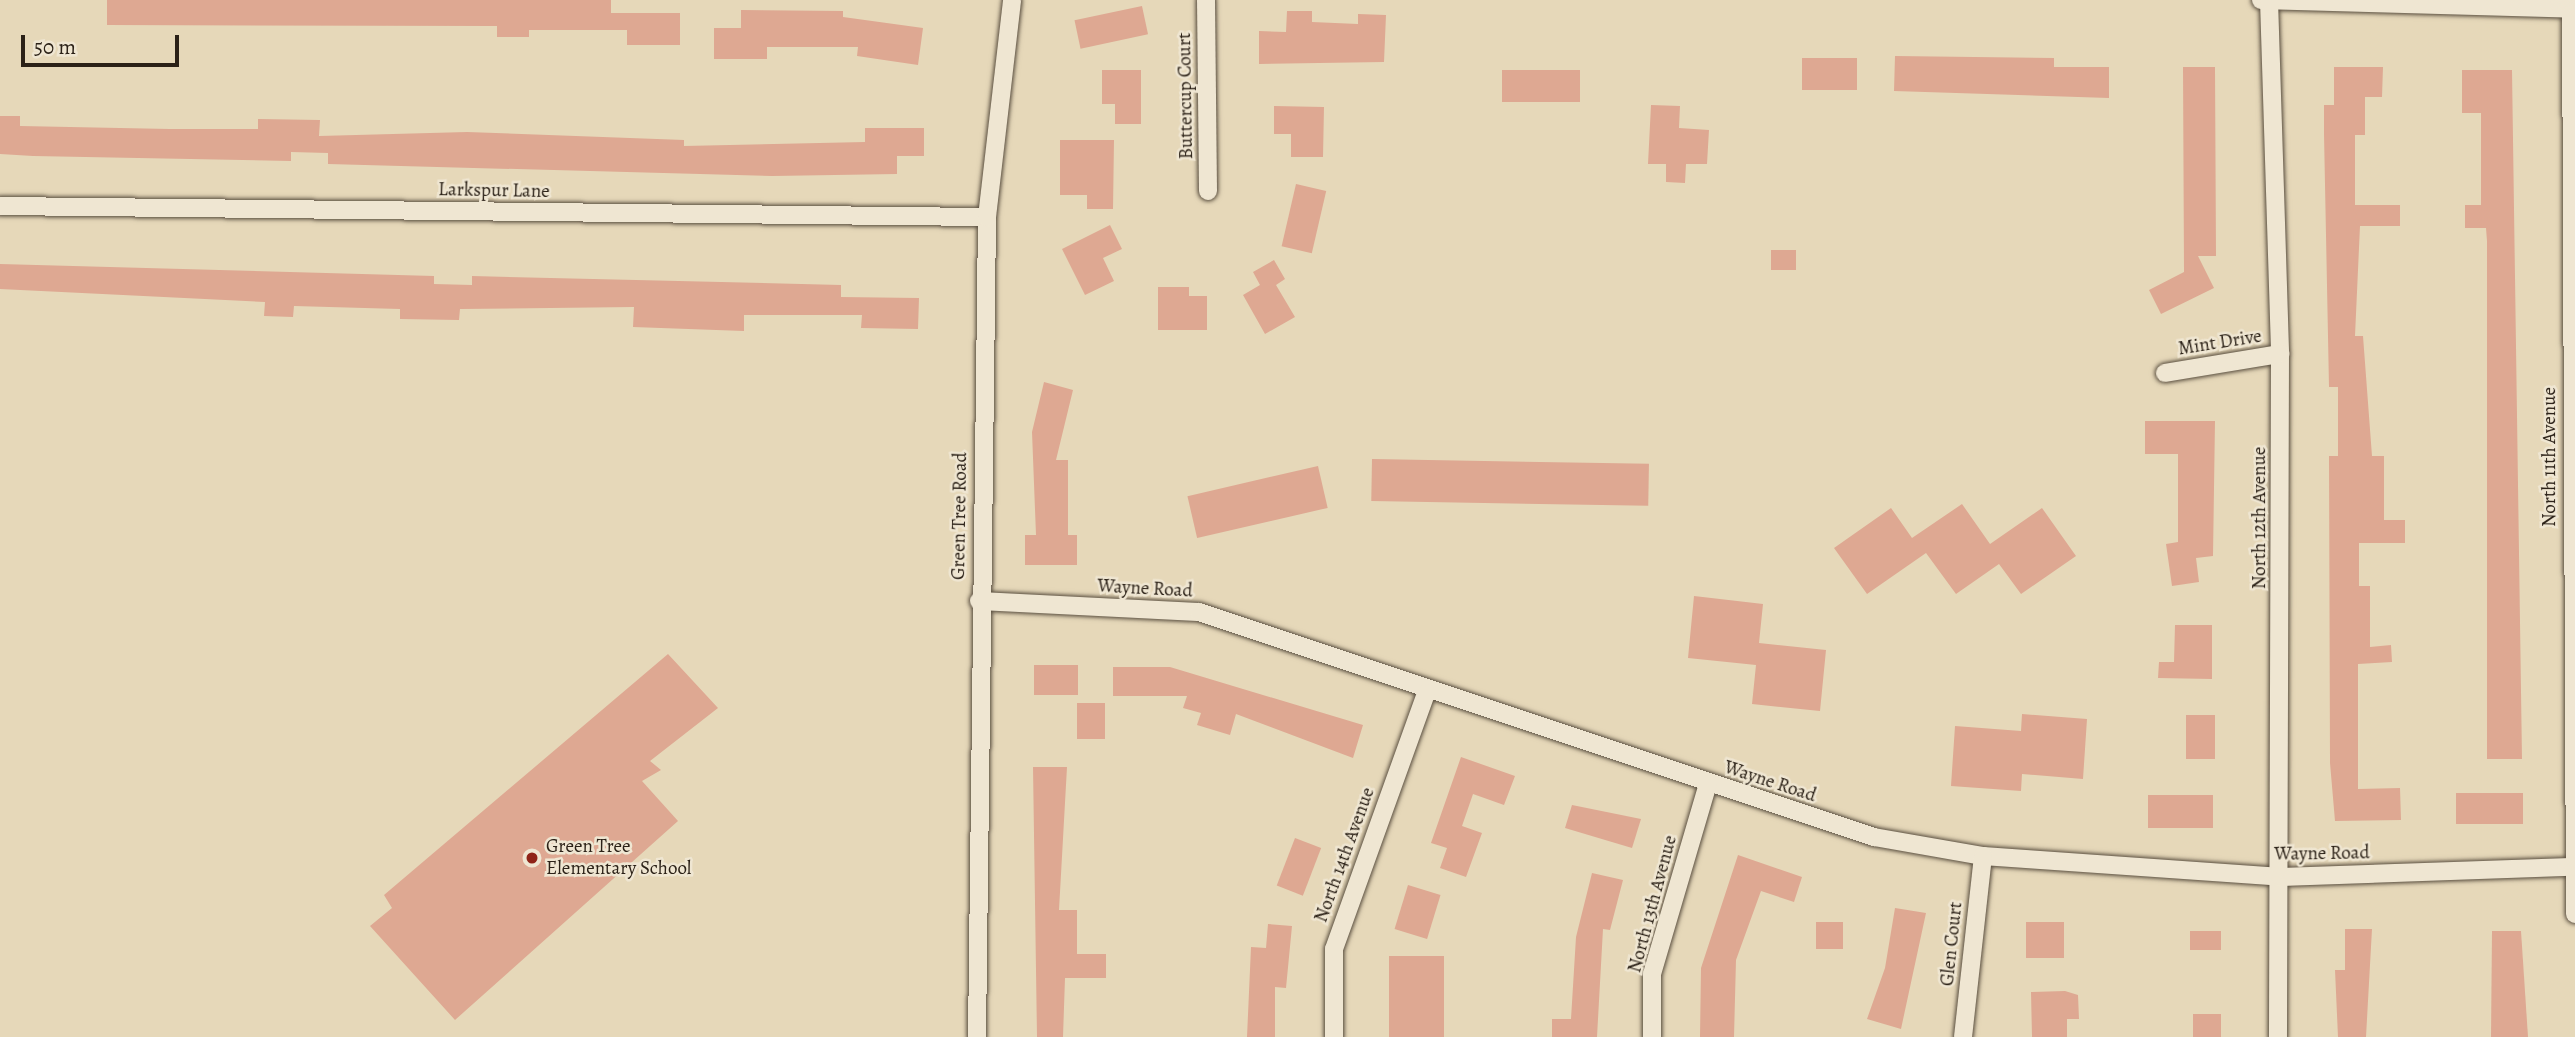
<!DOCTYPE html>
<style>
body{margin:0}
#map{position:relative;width:2575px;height:1037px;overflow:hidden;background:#e6d8b9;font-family:Alegreya,serif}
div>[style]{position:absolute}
.building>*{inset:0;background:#dea892;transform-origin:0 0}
.roads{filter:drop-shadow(0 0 2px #5a4f40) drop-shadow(0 0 2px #5a4f40)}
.street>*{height:18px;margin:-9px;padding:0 9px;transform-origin:9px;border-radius:9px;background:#efe6d2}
.dots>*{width:19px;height:19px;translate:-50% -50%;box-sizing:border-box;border:4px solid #efe6d2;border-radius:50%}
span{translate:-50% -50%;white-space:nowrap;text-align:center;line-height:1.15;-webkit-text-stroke:5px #efe6d2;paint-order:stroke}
.street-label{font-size:19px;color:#2b2117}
.poi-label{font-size:19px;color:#2b2117}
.left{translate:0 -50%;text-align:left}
.scale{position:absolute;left:21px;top:35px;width:158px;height:32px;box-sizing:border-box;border:4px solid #2b2117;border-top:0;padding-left:9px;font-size:21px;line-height:24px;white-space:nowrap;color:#2b2117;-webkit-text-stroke:5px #efe6d2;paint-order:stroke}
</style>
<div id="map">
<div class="building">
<div style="clip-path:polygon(107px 0,611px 0,611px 13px,680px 13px,680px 45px,627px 45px,627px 30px,529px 30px,529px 37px,497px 37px,497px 26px,107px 25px)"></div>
<div style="left:1142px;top:6px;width:29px;height:69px;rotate:78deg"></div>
<div style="clip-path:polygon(741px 10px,843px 11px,843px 17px,923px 28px,918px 65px,857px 56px,858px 47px,767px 47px,767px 59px,714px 59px,714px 28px,741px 28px)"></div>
<div style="clip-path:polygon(1287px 11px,1312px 11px,1312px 22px,1358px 24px,1358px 14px,1386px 15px,1384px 62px,1259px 64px,1259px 31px,1286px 32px)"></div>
<div style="clip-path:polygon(1895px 56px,2054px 58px,2054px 67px,2109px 67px,2109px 98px,1894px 91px)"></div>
<div style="left:1802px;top:58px;width:55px;height:32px"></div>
<div style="clip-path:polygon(2183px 67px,2215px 67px,2216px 256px,2198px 256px,2214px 288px,2161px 314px,2149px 290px,2184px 272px)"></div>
<div style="clip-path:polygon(2334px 67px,2383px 67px,2382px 97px,2365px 97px,2365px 135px,2355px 135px,2355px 205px,2400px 205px,2400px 226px,2360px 226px,2355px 336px,2363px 336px,2372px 456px,2384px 456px,2384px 520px,2405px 520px,2405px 543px,2359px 543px,2359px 586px,2370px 586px,2370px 647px,2391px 645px,2392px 662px,2358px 664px,2358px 789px,2400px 788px,2401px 820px,2335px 821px,2330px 763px,2329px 456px,2338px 456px,2338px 387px,2329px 387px,2324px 134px,2324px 105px,2334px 105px)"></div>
<div style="clip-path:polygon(1102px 70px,1141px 70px,1141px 124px,1115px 124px,1115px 104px,1102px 104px)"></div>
<div style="left:1502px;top:70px;width:78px;height:32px"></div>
<div style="clip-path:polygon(2462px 70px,2512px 70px,2522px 759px,2487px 759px,2487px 241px,2486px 228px,2465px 228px,2465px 205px,2481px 205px,2481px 113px,2462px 113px)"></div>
<div style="clip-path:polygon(1651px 105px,1680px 106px,1679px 128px,1709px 130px,1707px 164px,1686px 164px,1685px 183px,1666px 182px,1666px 164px,1648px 164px)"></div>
<div style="clip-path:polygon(1274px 106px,1324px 107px,1323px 157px,1291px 157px,1291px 134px,1274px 134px)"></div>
<div style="clip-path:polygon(0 116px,20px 116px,20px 126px,170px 129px,258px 129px,258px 119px,320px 120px,319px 136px,467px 132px,684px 140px,684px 146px,865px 142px,865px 128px,924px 128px,924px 156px,897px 156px,897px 174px,772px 176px,328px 164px,328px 153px,291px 152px,291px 161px,33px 156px,0 154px)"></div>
<div style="clip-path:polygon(1060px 140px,1114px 140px,1113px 209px,1087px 209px,1087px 195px,1060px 195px)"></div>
<div style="left:1296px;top:184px;width:31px;height:64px;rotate:13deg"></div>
<div style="clip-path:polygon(1110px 225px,1122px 249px,1103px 258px,1114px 281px,1085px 295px,1062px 249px)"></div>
<div style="left:1771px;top:250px;width:25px;height:20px"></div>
<div style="clip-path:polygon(1274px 260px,1285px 279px,1276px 285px,1295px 317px,1265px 334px,1243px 295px,1260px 285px,1253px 272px)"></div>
<div style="clip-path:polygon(0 264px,434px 276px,434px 284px,472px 285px,472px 276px,841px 285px,841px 297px,919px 298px,918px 329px,861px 328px,862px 315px,744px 315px,744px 331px,633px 327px,634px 307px,460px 309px,459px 320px,400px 319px,400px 309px,294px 306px,293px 317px,264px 316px,265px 302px,0 289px)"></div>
<div style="clip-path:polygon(1158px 287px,1189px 287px,1189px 296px,1207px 296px,1207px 330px,1158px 330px)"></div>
<div style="clip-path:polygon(1044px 382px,1073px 390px,1056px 460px,1068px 460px,1068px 535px,1077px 535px,1077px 565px,1025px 565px,1025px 535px,1036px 535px,1032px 432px)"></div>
<div style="clip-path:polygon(2145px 421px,2215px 421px,2213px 556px,2196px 558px,2199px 582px,2172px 586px,2166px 544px,2178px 542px,2178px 454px,2145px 454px)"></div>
<div style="left:1372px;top:459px;width:277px;height:42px;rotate:1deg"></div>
<div style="left:1318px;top:466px;width:43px;height:134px;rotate:77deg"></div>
<div style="clip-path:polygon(1962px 504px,1990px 544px,2042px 508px,2076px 556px,2021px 594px,1999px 564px,1956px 594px,1926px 553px,1867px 594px,1834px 548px,1891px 508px,1912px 538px)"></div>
<div style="clip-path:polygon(1694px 596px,1763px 604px,1759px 643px,1826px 650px,1820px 711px,1752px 704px,1756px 665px,1688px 658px)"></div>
<div style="clip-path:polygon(2175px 625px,2212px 625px,2212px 679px,2158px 678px,2159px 662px,2174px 662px)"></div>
<div style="clip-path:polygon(668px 654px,718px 708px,650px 761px,661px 770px,642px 781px,678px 821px,455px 1020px,370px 926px,392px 908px,384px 895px)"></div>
<div style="left:1034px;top:665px;width:44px;height:30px"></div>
<div style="clip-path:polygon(1113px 667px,1170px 667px,1363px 725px,1353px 758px,1236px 714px,1230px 735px,1197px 725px,1201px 713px,1183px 708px,1187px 696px,1113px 696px)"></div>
<div style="left:1077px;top:703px;width:28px;height:36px"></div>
<div style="clip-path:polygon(2022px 714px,2087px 719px,2083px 779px,2022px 774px,2021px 791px,1951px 786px,1955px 726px,2021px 731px)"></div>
<div style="left:2186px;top:715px;width:29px;height:44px"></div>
<div style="clip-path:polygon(1461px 757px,1515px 776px,1504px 805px,1473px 794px,1462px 826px,1482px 833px,1466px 877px,1440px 868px,1447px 848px,1431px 843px)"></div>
<div style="clip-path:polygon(1033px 767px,1067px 767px,1059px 910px,1077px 910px,1077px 954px,1106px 954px,1106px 978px,1065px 978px,1063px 1037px,1037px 1037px)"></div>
<div style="left:2456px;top:793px;width:67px;height:31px"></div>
<div style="left:2148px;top:795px;width:65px;height:33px"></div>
<div style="clip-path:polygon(1572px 805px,1641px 819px,1632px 848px,1565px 828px)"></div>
<div style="left:1295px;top:838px;width:28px;height:51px;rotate:21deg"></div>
<div style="clip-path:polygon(1738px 855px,1802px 877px,1794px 902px,1761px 891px,1736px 960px,1734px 1037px,1700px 1037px,1701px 968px)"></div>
<div style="clip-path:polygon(1592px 873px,1623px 880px,1610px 930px,1603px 929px,1597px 1037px,1552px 1037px,1552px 1019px,1571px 1019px,1576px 937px)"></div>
<div style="left:1408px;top:885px;width:34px;height:46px;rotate:17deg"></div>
<div style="clip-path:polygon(1895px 908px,1926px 913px,1901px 1029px,1867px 1019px,1885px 968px)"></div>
<div style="left:1816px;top:922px;width:27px;height:27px"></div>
<div style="left:2026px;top:922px;width:38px;height:36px"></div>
<div style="clip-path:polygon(1268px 924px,1292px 926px,1286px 988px,1275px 987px,1275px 1037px,1247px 1037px,1251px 947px,1266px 948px)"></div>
<div style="clip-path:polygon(2345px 929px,2372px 929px,2366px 1037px,2338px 1037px,2335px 970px,2345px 970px)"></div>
<div style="left:2190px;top:931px;width:31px;height:19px"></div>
<div style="clip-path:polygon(2492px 931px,2521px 931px,2528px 1037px,2491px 1037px)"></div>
<div style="left:1389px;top:956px;width:55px;height:81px"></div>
<div style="clip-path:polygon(2065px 991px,2078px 995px,2079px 1019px,2067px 1019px,2067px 1037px,2032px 1037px,2031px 992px)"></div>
<div style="left:2193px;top:1014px;width:28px;height:23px"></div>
</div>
<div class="roads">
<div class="street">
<div style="left:1206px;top:0;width:191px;rotate:89.4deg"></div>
<div style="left:2261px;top:0;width:314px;rotate:1.6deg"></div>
<div style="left:2269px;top:0;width:354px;rotate:88.2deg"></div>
<div style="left:2280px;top:354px;width:683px;rotate:90.17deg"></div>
<div style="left:2571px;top:0;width:914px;rotate:89.75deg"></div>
<div style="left:0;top:206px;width:987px;rotate:0.64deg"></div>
<div style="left:2165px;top:373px;width:117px;rotate:-9.4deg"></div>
<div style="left:979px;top:601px;width:220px;rotate:2.9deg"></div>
<div style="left:1199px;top:612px;width:712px;rotate:18.43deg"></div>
<div style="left:1874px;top:837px;width:111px;rotate:9.9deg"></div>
<div style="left:1983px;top:856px;width:299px;rotate:4deg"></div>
<div style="left:2281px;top:877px;width:290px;rotate:-2deg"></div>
<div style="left:977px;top:1037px;width:820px;rotate:-89.3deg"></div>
<div style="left:987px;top:217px;width:218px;rotate:-83.4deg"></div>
<div style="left:1334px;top:1037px;width:88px;rotate:-90deg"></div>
<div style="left:1334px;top:949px;width:272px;rotate:-70.2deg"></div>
<div style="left:1652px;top:1037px;width:63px;rotate:-90deg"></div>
<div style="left:1652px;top:974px;width:198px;rotate:-73.6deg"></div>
<div style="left:1963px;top:1037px;width:182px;rotate:-83.7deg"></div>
</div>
</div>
<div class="dots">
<div style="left:532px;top:858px;background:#8f2418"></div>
</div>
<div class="street-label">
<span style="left:1186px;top:96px;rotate:-91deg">Buttercup Court</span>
<span style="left:494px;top:191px;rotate:1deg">Larkspur Lane</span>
<span style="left:2220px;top:343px;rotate:-9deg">Mint Drive</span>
<span style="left:2550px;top:457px;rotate:-90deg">North 11th Avenue</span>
<span style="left:960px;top:516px;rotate:-89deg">Green Tree Road</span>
<span style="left:2260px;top:518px;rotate:-90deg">North 12th Avenue</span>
<span style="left:1145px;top:589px;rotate:3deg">Wayne Road</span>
<span style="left:1770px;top:782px;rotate:18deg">Wayne Road</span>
<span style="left:2322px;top:854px;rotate:-1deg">Wayne Road</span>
<span style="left:1345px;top:855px;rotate:-70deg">North 14th Avenue</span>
<span style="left:1653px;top:904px;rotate:-75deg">North 13th Avenue</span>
<span style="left:1952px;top:944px;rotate:-84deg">Glen Court</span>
</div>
<div class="poi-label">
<span class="left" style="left:546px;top:858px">Green Tree<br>Elementary School</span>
</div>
<div class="scale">50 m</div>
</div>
